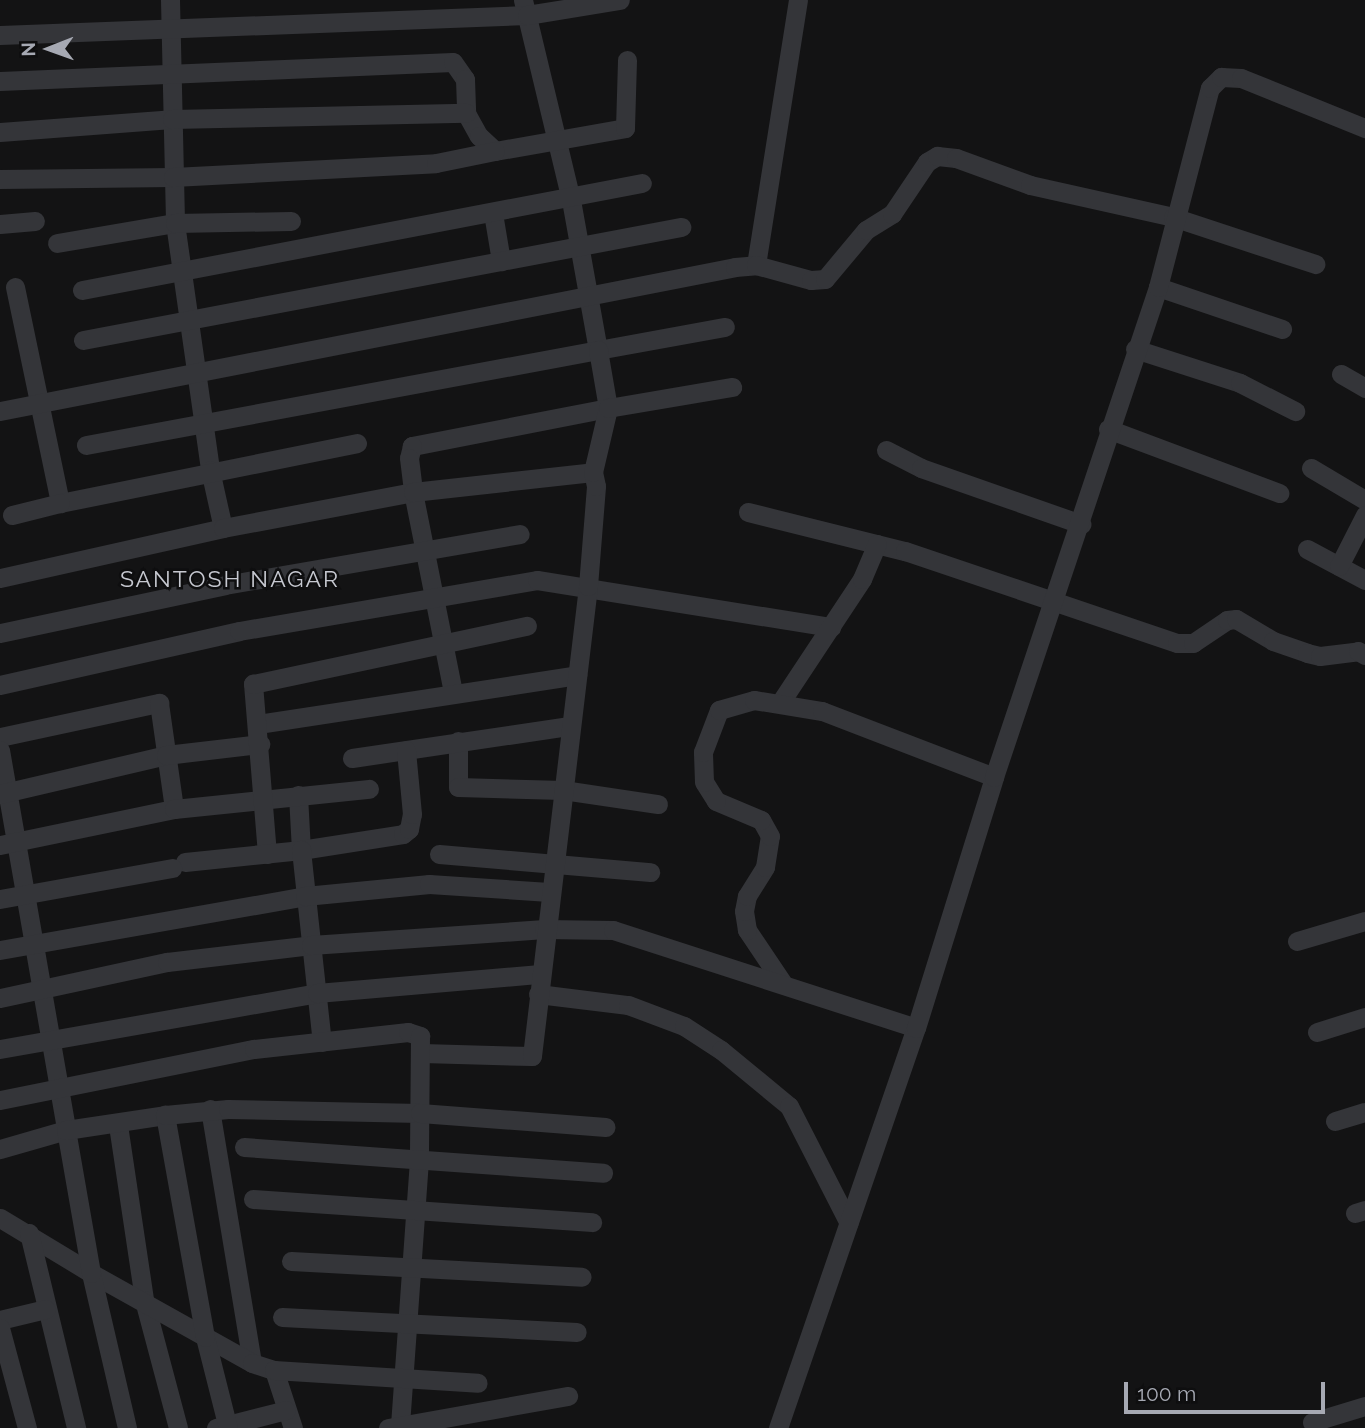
<!DOCTYPE html>
<style>
body{margin:0}
#map{position:relative;width:1365px;height:1428px;overflow:hidden;background:#131314;font-family:Raleway,sans-serif}
div>[style]{position:absolute}
.minor>*{height:19px;margin:-9.5px;padding:0 9.5px;transform-origin:9.5px;border-radius:9.5px;background:#343539}
span{translate:-50% -50%;white-space:nowrap;text-align:center;line-height:1.15;-webkit-text-stroke:5px #0e0e0f;paint-order:stroke}
.neighbourhood-label{font-size:23px;color:#c6c8d0;letter-spacing:2px}
.north{position:absolute;left:14px;top:14px;width:70px;height:70px;-webkit-text-stroke:5px #0e0e0f;paint-order:stroke;rotate:269deg;font-size:19px;font-weight:700;line-height:28px;text-align:center;color:#a6a9b3}
.north::after{content:'';display:block;margin:auto;width:24px;height:32px;background:#a6a9b3;clip-path:polygon(50% 0,100% 100%,50% 72%,0 100%)}
.scale{position:absolute;left:1124px;top:1382px;width:201px;height:32px;box-sizing:border-box;border:4px solid #a6a9b3;border-top:0;padding-left:9px;font-size:21px;line-height:24px;white-space:nowrap;color:#a6a9b3;-webkit-text-stroke:5px #0e0e0f;paint-order:stroke}
</style>
<div id="map">
<div class="minor">
<div style="left:170px;top:0;width:223px;rotate:88.7deg"></div>
<div style="left:175px;top:223px;width:249px;rotate:81.9deg"></div>
<div style="left:210px;top:470px;width:59px;rotate:77.4deg"></div>
<div style="left:523px;top:0;width:206px;rotate:76.5deg"></div>
<div style="left:571px;top:200px;width:152px;rotate:79.8deg"></div>
<div style="left:598px;top:350px;width:129px;rotate:-10.3deg"></div>
<div style="left:0;top:35px;width:527px;rotate:-2.17deg"></div>
<div style="left:527px;top:15px;width:94px;rotate:-9.2deg"></div>
<div style="left:0;top:81px;width:453px;rotate:-2.4deg"></div>
<div style="left:453px;top:62px;width:21px;rotate:55deg"></div>
<div style="left:465px;top:79px;width:34px;rotate:88deg"></div>
<div style="left:466px;top:113px;width:26px;rotate:61deg"></div>
<div style="left:479px;top:136px;width:22px;rotate:43deg"></div>
<div style="left:495px;top:151px;width:132px;rotate:-10deg"></div>
<div style="left:625px;top:128px;width:68px;rotate:-88.3deg"></div>
<div style="left:0;top:132px;width:172px;rotate:-4.3deg"></div>
<div style="left:172px;top:119px;width:294px;rotate:-1.2deg"></div>
<div style="left:0;top:179px;width:173px;rotate:-0.7deg"></div>
<div style="left:173px;top:177px;width:263px;rotate:-3deg"></div>
<div style="left:436px;top:163px;width:60px;rotate:-11.5deg"></div>
<div style="left:493px;top:213px;width:49px;rotate:80.5deg"></div>
<div style="left:0;top:224px;width:35px;rotate:-5deg"></div>
<div style="left:57px;top:243px;width:120px;rotate:-9.6deg"></div>
<div style="left:175px;top:223px;width:116px;rotate:-1deg"></div>
<div style="left:756px;top:265px;width:268px;rotate:-81deg"></div>
<div style="left:15px;top:287px;width:221px;rotate:78.2deg"></div>
<div style="left:60px;top:503px;width:303px;rotate:-11.4deg"></div>
<div style="left:1158px;top:287px;width:131px;rotate:18.7deg"></div>
<div style="left:82px;top:290px;width:570px;rotate:-10.82deg"></div>
<div style="left:83px;top:340px;width:609px;rotate:-10.7deg"></div>
<div style="left:1135px;top:349px;width:110px;rotate:17.9deg"></div>
<div style="left:1240px;top:383px;width:62px;rotate:27deg"></div>
<div style="left:1341px;top:374px;width:28px;rotate:30deg"></div>
<div style="left:0;top:411px;width:749px;rotate:-11.08deg"></div>
<div style="left:735px;top:267px;width:21px;rotate:-5deg"></div>
<div style="left:756px;top:265px;width:57px;rotate:15.3deg"></div>
<div style="left:811px;top:280px;width:14px;rotate:-4deg"></div>
<div style="left:825px;top:279px;width:64px;rotate:-50.1deg"></div>
<div style="left:866px;top:230px;width:31px;rotate:-32deg"></div>
<div style="left:892px;top:214px;width:63px;rotate:-56.1deg"></div>
<div style="left:927px;top:162px;width:12px;rotate:-31deg"></div>
<div style="left:937px;top:156px;width:19px;rotate:6deg"></div>
<div style="left:956px;top:158px;width:79px;rotate:20deg"></div>
<div style="left:1030px;top:185px;width:147px;rotate:12.6deg"></div>
<div style="left:1173px;top:217px;width:150px;rotate:18.3deg"></div>
<div style="left:1108px;top:429px;width:183px;rotate:20.5deg"></div>
<div style="left:86px;top:445px;width:521px;rotate:-10.51deg"></div>
<div style="left:598px;top:350px;width:59px;rotate:80.2deg"></div>
<div style="left:608px;top:408px;width:200px;rotate:169deg"></div>
<div style="left:412px;top:446px;width:12px;rotate:104deg"></div>
<div style="left:409px;top:458px;width:34px;rotate:83deg"></div>
<div style="left:413px;top:492px;width:204px;rotate:78.7deg"></div>
<div style="left:886px;top:450px;width:39px;rotate:27deg"></div>
<div style="left:921px;top:468px;width:170px;rotate:19.3deg"></div>
<div style="left:1311px;top:468px;width:63px;rotate:30.7deg"></div>
<div style="left:748px;top:512px;width:162px;rotate:14deg"></div>
<div style="left:905px;top:551px;width:287px;rotate:18.7deg"></div>
<div style="left:1177px;top:643px;width:16px"></div>
<div style="left:1193px;top:643px;width:41px;rotate:-34.1deg"></div>
<div style="left:1227px;top:620px;width:9px;rotate:-6deg"></div>
<div style="left:1236px;top:619px;width:43px;rotate:30.7deg"></div>
<div style="left:1273px;top:641px;width:36px;rotate:19deg"></div>
<div style="left:1307px;top:653px;width:13px;rotate:13deg"></div>
<div style="left:1320px;top:656px;width:38px;rotate:-7deg"></div>
<div style="left:1358px;top:651px;width:8px;rotate:30deg"></div>
<div style="left:12px;top:515px;width:49px;rotate:-14deg"></div>
<div style="left:1307px;top:549px;width:66px;rotate:28.1deg"></div>
<div style="left:1339px;top:566px;width:57px;rotate:-63deg"></div>
<div style="left:0;top:578px;width:229px;rotate:-12.6deg"></div>
<div style="left:223px;top:528px;width:193px;rotate:-10.7deg"></div>
<div style="left:413px;top:492px;width:181px;rotate:-6.3deg"></div>
<div style="left:0;top:633px;width:230px;rotate:-12deg"></div>
<div style="left:225px;top:585px;width:299px;rotate:-9.8deg"></div>
<div style="left:0;top:685px;width:245px;rotate:-12.7deg"></div>
<div style="left:239px;top:631px;width:302px;rotate:-9.7deg"></div>
<div style="left:537px;top:580px;width:298px;rotate:9.1deg"></div>
<div style="left:780px;top:703px;width:149px;rotate:-56.5deg"></div>
<div style="left:862px;top:579px;width:38px;rotate:-67deg"></div>
<div style="left:258px;top:724px;width:323px;rotate:-8.7deg"></div>
<div style="left:0;top:737px;width:163px;rotate:-12.1deg"></div>
<div style="left:159px;top:703px;width:107px;rotate:81.9deg"></div>
<div style="left:458px;top:741px;width:46px;rotate:90deg"></div>
<div style="left:458px;top:787px;width:105px;rotate:1.6deg"></div>
<div style="left:563px;top:790px;width:96px;rotate:8.4deg"></div>
<div style="left:0;top:750px;width:386px;rotate:80.1deg"></div>
<div style="left:66px;top:1130px;width:69px;rotate:163.9deg"></div>
<div style="left:352px;top:758px;width:220px;rotate:-8.4deg"></div>
<div style="left:0;top:794px;width:171px;rotate:-13.2deg"></div>
<div style="left:166px;top:755px;width:95px;rotate:-6.7deg"></div>
<div style="left:298px;top:795px;width:55px;rotate:86.9deg"></div>
<div style="left:301px;top:850px;width:103px;rotate:-8.9deg"></div>
<div style="left:403px;top:834px;width:8px;rotate:-40deg"></div>
<div style="left:409px;top:829px;width:15px;rotate:-79deg"></div>
<div style="left:412px;top:814px;width:64px;rotate:-95.4deg"></div>
<div style="left:0;top:845px;width:178px;rotate:-11.7deg"></div>
<div style="left:174px;top:809px;width:196px;rotate:-5.9deg"></div>
<div style="left:267px;top:854px;width:171px;rotate:-94.7deg"></div>
<div style="left:253px;top:684px;width:280px;rotate:-12deg"></div>
<div style="left:439px;top:854px;width:212px;rotate:4.9deg"></div>
<div style="left:185px;top:862px;width:117px;rotate:-5.9deg"></div>
<div style="left:301px;top:850px;width:193px;rotate:83.8deg"></div>
<div style="left:0;top:899px;width:175px;rotate:-10.2deg"></div>
<div style="left:1297px;top:941px;width:71px;rotate:-16.4deg"></div>
<div style="left:0;top:950px;width:310px;rotate:-10deg"></div>
<div style="left:305px;top:896px;width:125px;rotate:-5.5deg"></div>
<div style="left:429px;top:884px;width:120px;rotate:3.8deg"></div>
<div style="left:782px;top:982px;width:63px;rotate:-123.9deg"></div>
<div style="left:747px;top:930px;width:19px;rotate:-99deg"></div>
<div style="left:744px;top:911px;width:15px;rotate:-79deg"></div>
<div style="left:747px;top:896px;width:34px;rotate:-58deg"></div>
<div style="left:765px;top:867px;width:31px;rotate:-81deg"></div>
<div style="left:770px;top:836px;width:18px;rotate:-119deg"></div>
<div style="left:761px;top:820px;width:49px;rotate:-157.1deg"></div>
<div style="left:716px;top:801px;width:22px;rotate:-122deg"></div>
<div style="left:704px;top:782px;width:30px;rotate:-92deg"></div>
<div style="left:703px;top:752px;width:45px;rotate:-69.1deg"></div>
<div style="left:719px;top:710px;width:36px;rotate:-16deg"></div>
<div style="left:754px;top:700px;width:69px;rotate:9.2deg"></div>
<div style="left:822px;top:711px;width:184px;rotate:21deg"></div>
<div style="left:538px;top:994px;width:91px;rotate:7deg"></div>
<div style="left:628px;top:1005px;width:60px;rotate:20.6deg"></div>
<div style="left:684px;top:1026px;width:44px;rotate:33deg"></div>
<div style="left:721px;top:1050px;width:88px;rotate:39.5deg"></div>
<div style="left:789px;top:1106px;width:131px;rotate:62.9deg"></div>
<div style="left:0;top:998px;width:171px;rotate:-12.2deg"></div>
<div style="left:167px;top:962px;width:145px;rotate:-6.7deg"></div>
<div style="left:311px;top:945px;width:234px;rotate:-3.9deg"></div>
<div style="left:544px;top:929px;width:69px;rotate:0.8deg"></div>
<div style="left:613px;top:930px;width:318px;rotate:17.9deg"></div>
<div style="left:1317px;top:1032px;width:50px;rotate:-17.4deg"></div>
<div style="left:0;top:1049px;width:322px;rotate:-10deg"></div>
<div style="left:317px;top:993px;width:224px;rotate:-4.9deg"></div>
<div style="left:422px;top:1053px;width:110px;rotate:1.6deg"></div>
<div style="left:532px;top:1056px;width:473px;rotate:-83.2deg"></div>
<div style="left:588px;top:586px;width:100px;rotate:-85.4deg"></div>
<div style="left:596px;top:486px;width:14px;rotate:-102deg"></div>
<div style="left:593px;top:472px;width:66px;rotate:-76.8deg"></div>
<div style="left:608px;top:408px;width:126px;rotate:-9.6deg"></div>
<div style="left:0;top:1100px;width:259px;rotate:-11.4deg"></div>
<div style="left:254px;top:1049px;width:155px;rotate:-6.3deg"></div>
<div style="left:408px;top:1032px;width:13px;rotate:18deg"></div>
<div style="left:420px;top:1036px;width:124px;rotate:90.5deg"></div>
<div style="left:419px;top:1160px;width:269px;rotate:94.1deg"></div>
<div style="left:210px;top:1109px;width:257px;rotate:80.6deg"></div>
<div style="left:1335px;top:1121px;width:31px;rotate:-17deg"></div>
<div style="left:118px;top:1125px;width:177px;rotate:81.5deg"></div>
<div style="left:144px;top:1300px;width:132px;rotate:75.1deg"></div>
<div style="left:244px;top:1147px;width:360px;rotate:4.1deg"></div>
<div style="left:253px;top:1199px;width:340px;rotate:3.9deg"></div>
<div style="left:1355px;top:1213px;width:10px;rotate:-17deg"></div>
<div style="left:0;top:1218px;width:106px;rotate:31.1deg"></div>
<div style="left:91px;top:1273px;width:184px;rotate:29.2deg"></div>
<div style="left:252px;top:1363px;width:23px;rotate:18deg"></div>
<div style="left:274px;top:1370px;width:61px;rotate:71.9deg"></div>
<div style="left:29px;top:1233px;width:201px;rotate:76.4deg"></div>
<div style="left:291px;top:1261px;width:291px;rotate:3.1deg"></div>
<div style="left:282px;top:1317px;width:295px;rotate:2.9deg"></div>
<div style="left:0;top:1320px;width:47px;rotate:-13.4deg"></div>
<div style="left:0;top:1328px;width:104px;rotate:74.9deg"></div>
<div style="left:274px;top:1370px;width:204px;rotate:3.6deg"></div>
<div style="left:1312px;top:1422px;width:55px;rotate:-16.8deg"></div>
<div style="left:127px;top:1428px;width:159px;rotate:-103.1deg"></div>
<div style="left:91px;top:1273px;width:145px;rotate:-99.9deg"></div>
<div style="left:66px;top:1130px;width:100px;rotate:-8.6deg"></div>
<div style="left:216px;top:1428px;width:72px;rotate:-14.4deg"></div>
<div style="left:228px;top:1428px;width:94px;rotate:-104.2deg"></div>
<div style="left:205px;top:1337px;width:226px;rotate:-100.2deg"></div>
<div style="left:165px;top:1115px;width:63px;rotate:-5.4deg"></div>
<div style="left:228px;top:1109px;width:192px;rotate:1.2deg"></div>
<div style="left:420px;top:1113px;width:186px;rotate:4.3deg"></div>
<div style="left:388px;top:1428px;width:183px;rotate:-10.1deg"></div>
<div style="left:778px;top:1428px;width:423px;rotate:-71deg"></div>
<div style="left:916px;top:1028px;width:263px;rotate:-72.7deg"></div>
<div style="left:994px;top:777px;width:517px;rotate:-71.49deg"></div>
<div style="left:1158px;top:287px;width:206px;rotate:-75.4deg"></div>
<div style="left:1210px;top:88px;width:16px;rotate:-45deg"></div>
<div style="left:1221px;top:77px;width:20px;rotate:3deg"></div>
<div style="left:1241px;top:78px;width:134px;rotate:22deg"></div>
</div>
<div class="neighbourhood-label">
<span style="left:230px;top:579px">SANTOSH NAGAR</span>
</div>
<div class="north">N</div>
<div class="scale">100 m</div>
</div>
